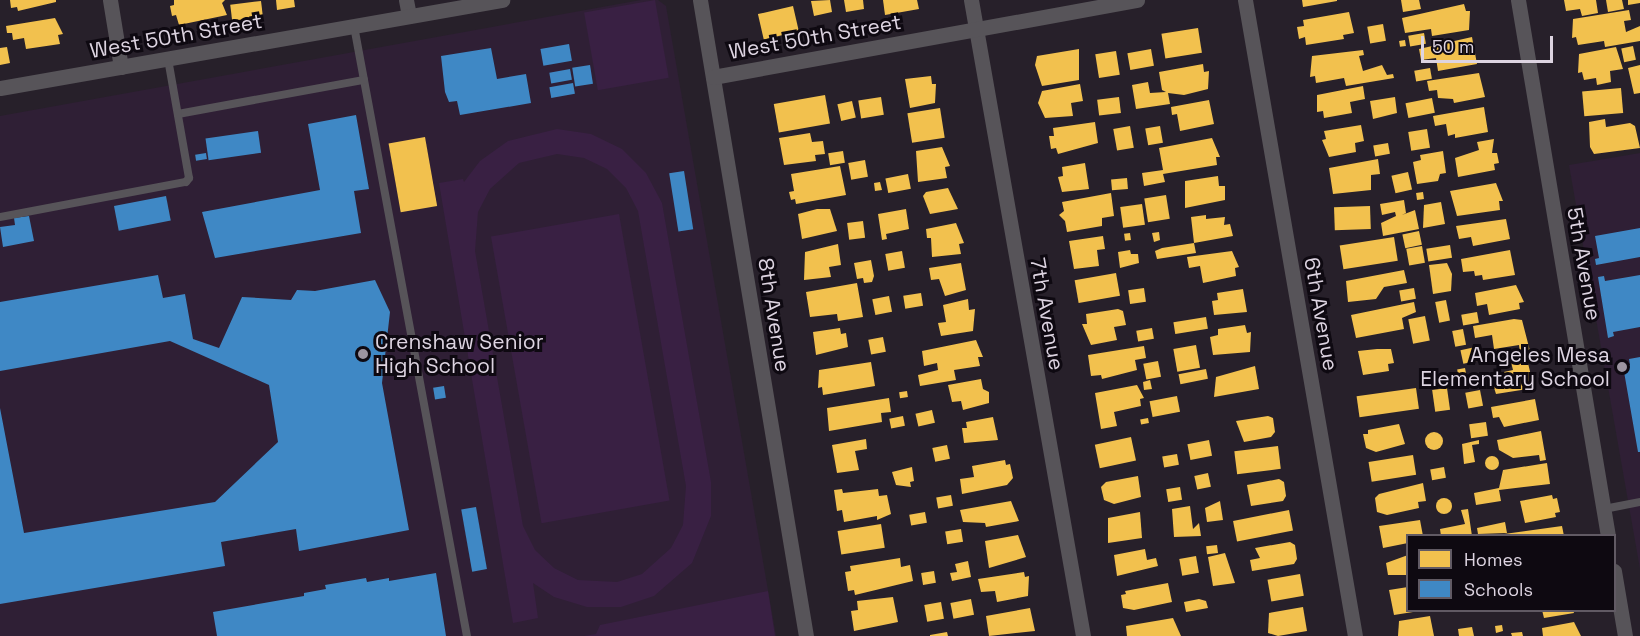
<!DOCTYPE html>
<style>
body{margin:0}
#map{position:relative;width:1640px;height:636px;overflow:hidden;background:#27202a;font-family:"Space Grotesk",sans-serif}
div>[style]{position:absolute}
.built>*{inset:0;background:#2f1f35}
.green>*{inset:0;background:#392043;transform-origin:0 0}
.homes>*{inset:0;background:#f2c14e;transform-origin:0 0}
.round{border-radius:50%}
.schools>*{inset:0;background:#3f88c5;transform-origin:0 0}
.lane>*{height:8px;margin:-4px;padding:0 4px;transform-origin:4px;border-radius:4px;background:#575459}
.street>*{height:15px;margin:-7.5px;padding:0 7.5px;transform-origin:7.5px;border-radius:7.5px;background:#575459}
.dots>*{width:16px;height:16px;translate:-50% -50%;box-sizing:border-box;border:3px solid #0e0911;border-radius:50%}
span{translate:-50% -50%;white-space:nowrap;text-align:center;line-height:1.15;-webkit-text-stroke:6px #0e0911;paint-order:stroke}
.street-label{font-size:21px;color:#ddd4e1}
.poi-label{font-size:21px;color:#ddd4e1}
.left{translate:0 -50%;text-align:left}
.right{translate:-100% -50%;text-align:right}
.legend{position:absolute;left:1406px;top:534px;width:210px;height:78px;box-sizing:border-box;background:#0e0911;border:2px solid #615a64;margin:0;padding:8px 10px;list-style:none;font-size:18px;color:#ddd4e1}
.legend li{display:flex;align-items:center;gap:12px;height:30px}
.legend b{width:30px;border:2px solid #615a64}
.scale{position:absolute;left:1421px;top:36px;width:132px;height:27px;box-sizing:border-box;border:3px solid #ddd4e1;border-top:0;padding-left:8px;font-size:18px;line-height:21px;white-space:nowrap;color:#ddd4e1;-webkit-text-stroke:4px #0e0911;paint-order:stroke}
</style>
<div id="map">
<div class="built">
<div style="clip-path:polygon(641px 0,658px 0,666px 6px,776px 636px,0 636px,0 116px)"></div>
<div style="clip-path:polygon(1640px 153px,1640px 569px,1569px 165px)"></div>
</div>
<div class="green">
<div style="left:655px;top:0;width:79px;height:72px;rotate:80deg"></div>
<div style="clip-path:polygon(evenodd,557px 129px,591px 134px,622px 149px,646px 173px,662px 203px,711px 482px,711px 516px,692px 563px,654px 596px,621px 607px,587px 607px,554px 597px,533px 583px,538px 618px,513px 623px,439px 183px,463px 179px,464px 182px,480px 161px,508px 141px,557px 129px,557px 154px,584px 158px,607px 169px,626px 188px,638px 211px,686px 486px,683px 525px,671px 548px,642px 574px,617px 582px,578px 580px,554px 568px,535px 550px,523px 526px,475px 251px,478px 212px,490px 189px,519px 163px,557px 154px)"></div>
<div style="left:619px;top:214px;width:291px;height:130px;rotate:80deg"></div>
<div style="clip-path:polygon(768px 591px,775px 636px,584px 636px,596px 634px,600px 625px)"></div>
</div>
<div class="homes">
<div style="clip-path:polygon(10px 0,56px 0,56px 2px,18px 11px,17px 7px,11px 8px)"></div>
<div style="clip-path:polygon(174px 0,225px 0,222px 3px,227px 15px,179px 25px,176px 15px,172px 16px,170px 6px,174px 5px)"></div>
<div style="clip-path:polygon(276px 0,294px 0,295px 7px,277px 10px)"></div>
<div style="clip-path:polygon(830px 0,832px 12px,814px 16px,811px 1px)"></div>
<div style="clip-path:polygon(844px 0,863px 0,864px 9px,846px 12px)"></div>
<div style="clip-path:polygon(883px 0,917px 0,919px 9px,885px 15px)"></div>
<div style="clip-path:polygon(1302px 0,1337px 0,1337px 1px,1303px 7px)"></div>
<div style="clip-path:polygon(1401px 0,1419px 0,1421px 9px,1403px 12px)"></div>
<div style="clip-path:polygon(1564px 0,1596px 0,1598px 13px,1582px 16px,1580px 9px,1566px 11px)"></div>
<div style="clip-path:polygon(1606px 0,1622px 0,1624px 9px,1608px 12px)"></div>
<div style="clip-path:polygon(1628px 0,1640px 0,1640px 3px,1628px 5px)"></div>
<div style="left:261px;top:1px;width:16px;height:31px;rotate:83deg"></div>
<div style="clip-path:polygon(1464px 4px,1466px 11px,1470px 11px,1469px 30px,1432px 36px,1431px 29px,1405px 33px,1402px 18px)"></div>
<div style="left:793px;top:6px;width:26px;height:36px;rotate:77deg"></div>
<div style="clip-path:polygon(1629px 10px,1631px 20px,1624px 21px,1626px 32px,1640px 26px,1640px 41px,1605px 47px,1604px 41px,1578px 45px,1576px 37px,1572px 38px,1573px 19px)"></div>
<div style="clip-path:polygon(1349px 12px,1354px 33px,1343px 35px,1344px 39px,1306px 45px,1305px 37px,1299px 39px,1297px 27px,1304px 26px,1303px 20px)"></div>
<div style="clip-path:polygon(55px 18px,63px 34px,58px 35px,60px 44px,26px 49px,24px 38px,13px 40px,12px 33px,7px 33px,6px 26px)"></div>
<div style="left:1383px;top:24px;width:17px;height:16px;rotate:80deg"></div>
<div style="left:1198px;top:28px;width:25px;height:37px;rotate:81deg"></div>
<div style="left:1424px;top:33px;width:11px;height:16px;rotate:80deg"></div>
<div style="clip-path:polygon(1472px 37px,1477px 64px,1438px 71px,1436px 58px,1421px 60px,1419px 49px)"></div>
<div style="left:1405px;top:40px;width:6px;height:6px;rotate:81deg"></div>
<div style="left:1633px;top:46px;width:14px;height:12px;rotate:78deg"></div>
<div style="clip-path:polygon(7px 47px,10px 63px,0 65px,0 48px)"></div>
<div style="clip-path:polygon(1616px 47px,1623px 69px,1610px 71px,1611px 82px,1597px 85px,1596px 78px,1584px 80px,1582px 72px,1578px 73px,1579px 54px)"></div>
<div style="clip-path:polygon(1079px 49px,1079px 80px,1042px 86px,1035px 65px,1037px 56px)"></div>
<div style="left:1151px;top:49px;width:17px;height:24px;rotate:80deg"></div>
<div style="clip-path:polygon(1363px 50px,1364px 55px,1359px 56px,1363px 71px,1382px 65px,1387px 75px,1393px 74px,1394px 78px,1346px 86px,1344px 78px,1316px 83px,1315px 76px,1310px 77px,1312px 56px)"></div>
<div style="left:1116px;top:51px;width:24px;height:21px;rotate:81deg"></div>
<div style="clip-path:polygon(1203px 64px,1204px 72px,1209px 71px,1208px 89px,1184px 95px,1168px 93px,1170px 104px,1136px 109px,1132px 85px,1148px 82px,1150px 93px,1166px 92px,1162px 90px,1159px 72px)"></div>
<div style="clip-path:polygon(1640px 65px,1640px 93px,1634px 94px,1628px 68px)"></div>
<div style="left:1430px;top:68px;width:11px;height:16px;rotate:80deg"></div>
<div style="clip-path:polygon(1479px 73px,1485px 97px,1454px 103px,1453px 99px,1438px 98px,1437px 90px,1429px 91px,1427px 81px)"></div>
<div style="clip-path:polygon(931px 76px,932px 84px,936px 84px,935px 103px,910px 108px,905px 79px)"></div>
<div style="clip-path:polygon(1080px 84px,1083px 101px,1071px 103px,1073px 116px,1045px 118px,1038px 103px,1042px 91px)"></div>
<div style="clip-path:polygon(1363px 86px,1365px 99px,1350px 102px,1352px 113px,1324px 118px,1323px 111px,1317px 112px,1317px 95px)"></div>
<div style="left:1621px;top:88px;width:25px;height:39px;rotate:85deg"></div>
<div style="left:825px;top:95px;width:29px;height:52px;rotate:80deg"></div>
<div style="left:881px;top:97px;width:18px;height:23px;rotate:81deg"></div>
<div style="left:1119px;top:97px;width:16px;height:22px;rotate:83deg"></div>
<div style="clip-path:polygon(1395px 97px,1397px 113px,1373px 119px,1370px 101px)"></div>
<div style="left:1432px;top:98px;width:15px;height:27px;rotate:79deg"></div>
<div style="clip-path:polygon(1209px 100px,1214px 124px,1180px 131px,1177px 114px,1172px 115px,1171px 107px)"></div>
<div style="left:852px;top:101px;width:17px;height:15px;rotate:77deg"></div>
<div style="clip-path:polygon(1484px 107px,1488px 132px,1455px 138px,1455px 134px,1448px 136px,1446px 124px,1435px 126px,1433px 116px)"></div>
<div style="left:940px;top:108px;width:30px;height:33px;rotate:81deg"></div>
<div style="clip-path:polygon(1605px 119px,1606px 127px,1630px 123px,1635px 126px,1640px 148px,1594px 154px,1590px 147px,1589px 122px)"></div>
<div style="clip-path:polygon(1095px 122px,1098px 143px,1058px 154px,1056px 148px,1051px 149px,1049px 136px,1054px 136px,1053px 128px)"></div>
<div style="clip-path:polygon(1361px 125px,1364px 141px,1355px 143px,1356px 152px,1329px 157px,1322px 140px,1326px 139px,1324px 131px)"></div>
<div style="left:1130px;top:126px;width:22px;height:17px;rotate:80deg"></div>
<div style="left:1160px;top:126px;width:17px;height:15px;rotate:80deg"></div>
<div style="left:1427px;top:129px;width:19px;height:19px;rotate:81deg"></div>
<div style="clip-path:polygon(810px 133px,812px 142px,823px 141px,825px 154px,815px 155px,816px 161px,784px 165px,779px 138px)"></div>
<div style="left:425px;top:137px;width:70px;height:37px;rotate:80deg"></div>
<div style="clip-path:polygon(1212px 138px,1220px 157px,1216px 157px,1217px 165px,1163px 174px,1165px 182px,1144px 186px,1142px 173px,1163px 170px,1159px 148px)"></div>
<div style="clip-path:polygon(1494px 139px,1492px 153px,1497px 153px,1499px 163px,1494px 164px,1495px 170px,1458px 177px,1455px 158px,1479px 150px,1477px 142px)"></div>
<div style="left:1388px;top:143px;width:11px;height:15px;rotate:80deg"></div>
<div style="clip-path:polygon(942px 147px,950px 166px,945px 167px,947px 178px,918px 182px,916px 151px)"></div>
<div style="left:843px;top:151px;width:12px;height:15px;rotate:81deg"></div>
<div style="clip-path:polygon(1443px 151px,1446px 173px,1440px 174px,1438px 181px,1417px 184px,1413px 162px,1421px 160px,1420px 155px)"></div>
<div style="clip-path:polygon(1378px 159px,1380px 174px,1371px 175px,1371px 190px,1333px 194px,1329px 168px)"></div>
<div style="left:865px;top:160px;width:17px;height:17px;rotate:80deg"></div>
<div style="clip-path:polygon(1085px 163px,1089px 189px,1062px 192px,1058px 177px,1063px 176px,1062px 167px)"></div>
<div style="clip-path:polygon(840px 166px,846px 195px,796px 204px,795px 199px,791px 200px,789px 192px,794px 191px,791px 174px)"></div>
<div style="left:1408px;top:172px;width:18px;height:17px;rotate:77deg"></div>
<div style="left:908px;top:174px;width:15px;height:23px;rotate:79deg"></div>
<div style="clip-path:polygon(1218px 176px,1219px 186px,1225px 186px,1225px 200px,1185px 208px,1185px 181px)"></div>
<div style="left:1127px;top:178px;width:11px;height:16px;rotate:85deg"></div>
<div style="clip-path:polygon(880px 182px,882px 190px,875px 191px,874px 183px)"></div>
<div style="clip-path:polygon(1496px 183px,1503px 201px,1499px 201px,1500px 210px,1457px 216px,1450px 191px)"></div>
<div style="clip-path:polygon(948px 188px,958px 209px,930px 214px,923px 196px,926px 192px)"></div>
<div style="left:1423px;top:192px;width:7px;height:7px;rotate:82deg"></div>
<div style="clip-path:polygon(1111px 193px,1114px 216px,1102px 218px,1102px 226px,1067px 232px,1065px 221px,1059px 215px,1064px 211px,1062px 202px)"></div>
<div style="left:1166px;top:195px;width:24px;height:22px;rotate:81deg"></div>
<div style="clip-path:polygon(1404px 200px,1406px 213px,1402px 215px,1415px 210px,1419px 229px,1383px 236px,1381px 223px,1396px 216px,1395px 212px,1382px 215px,1380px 204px)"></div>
<div style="clip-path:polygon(1441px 202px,1445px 224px,1423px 228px,1424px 205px)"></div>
<div style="left:1142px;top:204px;width:21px;height:22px;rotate:82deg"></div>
<div style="left:1370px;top:206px;width:23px;height:36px;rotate:88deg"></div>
<div style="clip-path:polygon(817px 209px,830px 209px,837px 231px,802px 239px,798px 214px)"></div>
<div style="clip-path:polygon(906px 209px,909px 229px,886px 234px,887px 239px,882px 240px,878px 214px)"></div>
<div style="clip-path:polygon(1206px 215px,1206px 219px,1225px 217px,1224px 225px,1230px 224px,1233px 236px,1194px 243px,1191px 217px)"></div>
<div style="clip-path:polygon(1506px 219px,1510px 239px,1473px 246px,1471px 237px,1459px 239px,1456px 226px)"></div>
<div style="left:863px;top:221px;width:17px;height:16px;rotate:83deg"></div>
<div style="clip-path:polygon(956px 223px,964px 243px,959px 244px,961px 254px,932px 257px,931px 238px,927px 238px,926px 229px)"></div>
<div style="left:1419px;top:231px;width:14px;height:17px;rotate:78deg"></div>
<div style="clip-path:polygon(1159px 232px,1160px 240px,1154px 242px,1152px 233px)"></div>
<div style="left:1130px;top:233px;width:7px;height:6px;rotate:82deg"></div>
<div style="clip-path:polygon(1103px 236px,1105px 249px,1097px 250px,1099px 266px,1074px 269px,1069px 241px)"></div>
<div style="left:1394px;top:237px;width:24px;height:55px;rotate:81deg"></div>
<div style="clip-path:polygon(1194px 243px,1196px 253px,1157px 259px,1155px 251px,1162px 248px)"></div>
<div style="clip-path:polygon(838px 244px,841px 265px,829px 267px,831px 277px,804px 280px,805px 252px)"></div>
<div style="left:1450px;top:245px;width:13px;height:24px;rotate:81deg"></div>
<div style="left:1422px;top:246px;width:17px;height:16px;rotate:80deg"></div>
<div style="clip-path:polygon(1130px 250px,1131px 254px,1138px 254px,1139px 263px,1120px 268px,1118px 252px)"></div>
<div style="clip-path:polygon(1510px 250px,1515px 275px,1483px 280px,1482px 275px,1475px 276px,1474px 271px,1463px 272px,1461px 259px)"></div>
<div style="left:902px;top:251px;width:17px;height:17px;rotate:80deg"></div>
<div style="clip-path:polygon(1232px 251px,1239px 267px,1235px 268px,1236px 276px,1203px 283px,1200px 266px,1189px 268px,1187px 257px)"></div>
<div style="clip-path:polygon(871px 260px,874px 276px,872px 282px,864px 283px,863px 278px,857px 279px,854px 263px)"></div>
<div style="clip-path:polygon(961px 263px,966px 290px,945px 296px,939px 279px,931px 280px,929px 268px)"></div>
<div style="clip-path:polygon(1447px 263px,1452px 274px,1451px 291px,1433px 294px,1429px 265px)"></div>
<div style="clip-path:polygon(1404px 270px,1407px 283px,1384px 287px,1376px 299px,1348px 302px,1346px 281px)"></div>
<div style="left:1116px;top:273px;width:23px;height:42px;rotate:80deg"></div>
<div style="clip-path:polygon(857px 283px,863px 317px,838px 321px,837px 314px,810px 317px,806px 292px)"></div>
<div style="clip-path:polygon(1516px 285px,1524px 302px,1519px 303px,1520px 309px,1489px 315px,1487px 304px,1477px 306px,1475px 293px)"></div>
<div style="left:1144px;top:288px;width:14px;height:16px;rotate:82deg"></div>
<div style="left:1414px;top:288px;width:11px;height:15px;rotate:80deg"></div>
<div style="clip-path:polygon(1243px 289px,1247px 312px,1214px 315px,1212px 301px,1218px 300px,1217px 293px)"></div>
<div style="left:921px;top:293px;width:13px;height:18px;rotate:81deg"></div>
<div style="left:889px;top:296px;width:16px;height:17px;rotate:79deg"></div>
<div style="clip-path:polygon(968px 299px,969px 310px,975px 309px,973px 331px,941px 336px,938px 323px,946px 322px,943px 305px)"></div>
<div style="left:1446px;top:300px;width:21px;height:11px;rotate:79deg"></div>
<div style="clip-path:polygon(1414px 302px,1416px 312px,1402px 318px,1404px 329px,1356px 338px,1351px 315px)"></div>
<div style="clip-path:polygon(1118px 309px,1123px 311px,1126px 325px,1114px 327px,1117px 340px,1091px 345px,1082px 324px,1087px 324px,1086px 314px)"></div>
<div style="left:1477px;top:312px;width:11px;height:16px;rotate:80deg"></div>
<div style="left:1425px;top:316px;width:25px;height:17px;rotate:79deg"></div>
<div style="left:1206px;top:317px;width:12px;height:33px;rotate:81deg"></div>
<div style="clip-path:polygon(1514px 319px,1522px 320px,1530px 351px,1520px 353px,1519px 345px,1494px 349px,1492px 335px,1475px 338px,1473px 326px)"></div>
<div style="clip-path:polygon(1245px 325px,1247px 333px,1251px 332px,1250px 352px,1213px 355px,1210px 337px,1218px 335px,1218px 329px)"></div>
<div style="clip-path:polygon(840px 328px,841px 334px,846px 333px,848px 347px,816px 355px,813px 332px)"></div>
<div style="left:1152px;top:328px;width:11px;height:16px;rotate:80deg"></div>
<div style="left:1463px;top:329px;width:16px;height:11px;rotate:79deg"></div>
<div style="left:883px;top:337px;width:15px;height:15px;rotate:79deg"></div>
<div style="clip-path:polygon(976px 340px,983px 357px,978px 357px,980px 366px,954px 370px,956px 380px,920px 386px,918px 375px,938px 370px,937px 363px,924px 366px,922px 351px)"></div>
<div style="left:1196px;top:345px;width:23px;height:23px;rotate:80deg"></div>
<div style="clip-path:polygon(1144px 346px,1146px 358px,1135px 360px,1137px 370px,1102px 379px,1101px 375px,1091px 376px,1088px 355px)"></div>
<div style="left:1480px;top:346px;width:14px;height:20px;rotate:78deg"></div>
<div style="clip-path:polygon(1377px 349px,1391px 349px,1394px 363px,1388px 364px,1389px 371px,1363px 375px,1358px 351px)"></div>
<div style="clip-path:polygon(1527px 359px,1534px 388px,1496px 394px,1490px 375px,1513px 370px,1511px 362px)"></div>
<div style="left:1158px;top:361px;width:16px;height:15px;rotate:79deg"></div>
<div style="clip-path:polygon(871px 362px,875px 386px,823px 395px,822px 387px,818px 388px,819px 370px)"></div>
<div style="clip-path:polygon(1255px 366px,1259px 389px,1214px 397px,1216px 377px)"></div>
<div style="left:1465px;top:368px;width:10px;height:8px;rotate:79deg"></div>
<div style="left:1206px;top:369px;width:10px;height:28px;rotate:79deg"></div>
<div style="clip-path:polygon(981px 379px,983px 389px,989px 392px,989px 403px,963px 410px,961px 401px,952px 402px,948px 385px)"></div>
<div style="clip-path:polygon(1150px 380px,1152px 389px,1144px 390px,1143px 382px)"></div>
<div style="clip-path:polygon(1137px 385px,1144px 398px,1140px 399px,1141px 406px,1114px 412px,1117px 426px,1101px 429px,1095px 393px)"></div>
<div style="left:1416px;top:388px;width:21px;height:60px;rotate:82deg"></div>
<div style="left:1447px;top:388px;width:22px;height:15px;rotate:82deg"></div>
<div style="left:1480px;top:390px;width:16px;height:15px;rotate:79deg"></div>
<div style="left:907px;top:391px;width:6px;height:8px;rotate:81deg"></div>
<div style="left:1177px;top:396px;width:16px;height:28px;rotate:79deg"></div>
<div style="clip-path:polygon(889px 398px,891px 412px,881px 413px,882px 422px,829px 431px,827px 408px)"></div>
<div style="clip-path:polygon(1535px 399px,1539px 420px,1504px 427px,1499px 417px,1493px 418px,1491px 407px)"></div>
<div style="left:932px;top:410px;width:13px;height:17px;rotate:77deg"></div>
<div style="left:903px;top:416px;width:10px;height:14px;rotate:79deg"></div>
<div style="clip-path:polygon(1268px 416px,1273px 418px,1275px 432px,1271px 437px,1244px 442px,1236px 421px)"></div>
<div style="clip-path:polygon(993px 417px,998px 440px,964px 443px,962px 428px,967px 428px,966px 422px)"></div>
<div style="left:1148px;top:418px;width:5px;height:8px;rotate:79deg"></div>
<div style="left:1486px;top:422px;width:14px;height:17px;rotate:82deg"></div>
<div style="clip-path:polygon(1399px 424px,1405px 444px,1376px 452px,1366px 448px,1363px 434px,1368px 434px,1368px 430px)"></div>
<div style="clip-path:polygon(1541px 431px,1546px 460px,1540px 461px,1539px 455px,1513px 458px,1499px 450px,1497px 440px)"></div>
<div class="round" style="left:1425px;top:432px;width:18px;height:18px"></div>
<div style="left:1131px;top:437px;width:24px;height:37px;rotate:78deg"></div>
<div style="clip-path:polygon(866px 439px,867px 449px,855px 451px,859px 470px,837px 473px,832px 445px)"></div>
<div style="left:1209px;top:440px;width:16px;height:22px;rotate:79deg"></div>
<div style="clip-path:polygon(1479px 440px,1479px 444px,1472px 445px,1475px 462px,1464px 464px,1462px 444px)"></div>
<div style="left:947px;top:445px;width:14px;height:15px;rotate:78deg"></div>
<div style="left:1278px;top:446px;width:23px;height:44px;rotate:83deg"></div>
<div style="left:1177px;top:454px;width:11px;height:15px;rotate:80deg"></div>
<div style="left:1413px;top:455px;width:20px;height:45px;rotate:81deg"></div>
<div class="round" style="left:1485px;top:456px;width:14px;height:14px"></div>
<div style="clip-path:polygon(1005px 460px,1006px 465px,1010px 464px,1013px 478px,1007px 485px,962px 494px,960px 479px,974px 477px,972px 466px)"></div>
<div style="clip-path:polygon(1547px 463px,1550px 484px,1499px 490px,1501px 501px,1476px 505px,1474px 493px,1499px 488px,1503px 470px)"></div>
<div style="clip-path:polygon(912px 467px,914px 481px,910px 482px,911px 487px,896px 485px,892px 472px)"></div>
<div style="left:1444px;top:467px;width:11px;height:14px;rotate:80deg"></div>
<div style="left:1208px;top:473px;width:14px;height:14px;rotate:78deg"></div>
<div style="clip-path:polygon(1138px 476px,1141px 497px,1114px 504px,1104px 500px,1101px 487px,1106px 482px)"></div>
<div style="clip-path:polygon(1279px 479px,1284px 482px,1286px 496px,1283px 501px,1251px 506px,1247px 485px)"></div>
<div style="clip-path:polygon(1423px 483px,1426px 501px,1418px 502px,1419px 508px,1387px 515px,1377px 512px,1375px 498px,1379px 494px)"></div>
<div style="left:1180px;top:487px;width:13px;height:14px;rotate:81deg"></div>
<div style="clip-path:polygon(842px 489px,843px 493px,878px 489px,879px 496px,887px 495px,891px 514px,877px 520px,877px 516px,844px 522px,842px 510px,837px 511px,834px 490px)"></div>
<div style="left:951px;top:495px;width:11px;height:15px;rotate:80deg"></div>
<div style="clip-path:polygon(1552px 495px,1553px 499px,1557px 498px,1560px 512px,1555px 513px,1556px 517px,1525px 523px,1520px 501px)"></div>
<div class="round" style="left:1436px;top:498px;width:16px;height:16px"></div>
<div style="clip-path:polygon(1011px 501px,1019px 521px,986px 527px,985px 523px,963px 522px,960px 510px)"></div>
<div style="clip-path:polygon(1220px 501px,1223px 520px,1207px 522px,1205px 508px)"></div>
<div style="clip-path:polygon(1190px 506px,1193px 529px,1199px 523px,1201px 536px,1174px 537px,1172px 509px)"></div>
<div style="clip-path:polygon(1468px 509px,1472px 536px,1441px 536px,1440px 529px,1465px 524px,1461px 510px)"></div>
<div style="left:1289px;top:510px;width:21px;height:57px;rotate:79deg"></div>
<div style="left:925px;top:512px;width:11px;height:16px;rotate:80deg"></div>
<div style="clip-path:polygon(1140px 512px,1142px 538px,1108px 543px,1108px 518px)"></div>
<div style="clip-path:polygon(1420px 520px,1423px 536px,1408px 536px,1408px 543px,1383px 548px,1379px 526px)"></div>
<div style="clip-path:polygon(1505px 522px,1507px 533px,1478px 534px,1477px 528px)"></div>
<div style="left:881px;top:524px;width:24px;height:44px;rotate:81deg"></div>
<div style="clip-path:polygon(1562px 526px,1564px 536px,1504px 536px,1504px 534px)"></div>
<div style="left:961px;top:529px;width:13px;height:16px;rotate:81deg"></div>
<div style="clip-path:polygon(1018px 535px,1026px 557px,989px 568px,985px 541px)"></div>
<div style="clip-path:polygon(1290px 542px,1295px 545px,1297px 559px,1294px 564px,1252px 571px,1250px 560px,1260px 558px,1255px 548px)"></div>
<div style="left:1217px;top:545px;width:8px;height:11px;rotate:83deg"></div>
<div style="clip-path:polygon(1145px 549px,1147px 560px,1156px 558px,1158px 566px,1117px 576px,1114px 555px)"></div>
<div style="clip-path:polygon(1225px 553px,1235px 583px,1213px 586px,1208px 557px)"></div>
<div style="clip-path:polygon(1408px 555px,1408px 575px,1388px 575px,1386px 563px)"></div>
<div style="left:1196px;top:556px;width:17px;height:17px;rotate:80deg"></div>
<div style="clip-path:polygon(900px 558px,901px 567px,910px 565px,913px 581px,855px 595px,854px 590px,848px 591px,845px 572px,851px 571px,850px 566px)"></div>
<div style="clip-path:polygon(968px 561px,971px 577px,952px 581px,950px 573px,957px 572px,955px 564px)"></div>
<div style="left:934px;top:571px;width:12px;height:13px;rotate:81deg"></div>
<div style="clip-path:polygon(1024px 572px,1025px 577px,1029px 576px,1028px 596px,997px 602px,995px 591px,981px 592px,978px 579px)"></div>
<div style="left:1300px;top:574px;width:22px;height:33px;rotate:80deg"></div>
<div style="clip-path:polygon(1168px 583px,1172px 602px,1134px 610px,1123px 608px,1121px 595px,1126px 594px,1125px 591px)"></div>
<div style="clip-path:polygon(1408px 587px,1408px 610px,1413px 612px,1394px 615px,1389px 590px)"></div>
<div style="clip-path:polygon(893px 597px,898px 622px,854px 631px,851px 611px,858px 610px,857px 601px)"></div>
<div style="left:971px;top:599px;width:16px;height:21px;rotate:79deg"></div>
<div style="clip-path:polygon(1199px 599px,1206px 601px,1208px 608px,1186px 612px,1184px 602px)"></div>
<div style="left:941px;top:602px;width:17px;height:17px;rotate:80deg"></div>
<div style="clip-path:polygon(1303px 607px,1307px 631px,1278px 636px,1268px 633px,1269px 613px)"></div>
<div style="clip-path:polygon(1030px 608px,1035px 631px,989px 636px,986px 616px)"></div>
<div style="clip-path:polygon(1542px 610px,1573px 610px,1574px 613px,1544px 618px)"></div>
<div style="clip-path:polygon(1430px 616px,1434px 636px,1398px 636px,1399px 621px)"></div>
<div style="clip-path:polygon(1173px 618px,1181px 636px,1127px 636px,1126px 626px)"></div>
<div style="clip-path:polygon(1574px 622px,1581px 636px,1543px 636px,1542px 628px)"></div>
<div style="clip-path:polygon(1502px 625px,1503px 631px,1496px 633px,1495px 626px)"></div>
<div style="clip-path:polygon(1472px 627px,1474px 636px,1459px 636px,1458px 629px)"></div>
<div style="clip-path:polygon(947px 632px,948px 636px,930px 636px,930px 635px)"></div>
<div style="clip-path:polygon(1522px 632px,1523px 636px,1512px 636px,1511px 633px)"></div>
</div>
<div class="schools">
<div style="left:569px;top:44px;width:17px;height:29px;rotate:80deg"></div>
<div style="clip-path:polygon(491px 48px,497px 79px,526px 74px,531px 103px,460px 115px,457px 101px,449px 102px,445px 92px,441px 56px)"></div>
<div style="left:590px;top:65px;width:19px;height:18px;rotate:81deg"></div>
<div style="left:570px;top:69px;width:11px;height:21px;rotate:80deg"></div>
<div style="left:573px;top:83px;width:11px;height:24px;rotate:80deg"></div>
<div style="clip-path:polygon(356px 115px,369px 189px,354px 191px,361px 233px,215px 258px,202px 212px,320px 190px,308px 124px)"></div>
<div style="left:258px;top:131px;width:22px;height:53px;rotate:82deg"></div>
<div style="left:206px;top:153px;width:6px;height:11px;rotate:81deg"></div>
<div style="left:684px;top:171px;width:59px;height:15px;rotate:81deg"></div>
<div style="left:166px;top:196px;width:25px;height:53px;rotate:79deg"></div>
<div style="clip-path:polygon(29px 216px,34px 241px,3px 247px,0 227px,15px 225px,14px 218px)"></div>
<div style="clip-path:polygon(1640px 228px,1640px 257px,1596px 265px,1595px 259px,1599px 258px,1595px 236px)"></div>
<div style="clip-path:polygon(158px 275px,163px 298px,185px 294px,193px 339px,219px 348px,242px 297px,291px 300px,297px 290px,315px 291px,375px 280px,390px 312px,382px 383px,409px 530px,299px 551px,296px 529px,221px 542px,225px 566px,0 604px,0 408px,24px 533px,215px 502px,278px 442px,269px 385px,170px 341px,0 371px,0 302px)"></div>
<div style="clip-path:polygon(1640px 275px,1640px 327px,1613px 332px,1614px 336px,1608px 338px,1598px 277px,1604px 276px,1605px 281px)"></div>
<div style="clip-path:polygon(1640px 357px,1640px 452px,1638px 452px,1623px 366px,1630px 365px,1629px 359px)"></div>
<div style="left:444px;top:386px;width:12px;height:11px;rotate:81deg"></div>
<div style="left:476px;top:507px;width:63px;height:15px;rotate:80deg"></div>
<div style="clip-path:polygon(436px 573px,446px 636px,217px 636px,213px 612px,304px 596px,304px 593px,326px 589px,325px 585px,366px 578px,367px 582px,389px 578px,389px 581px)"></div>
</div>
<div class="lane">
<div style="left:354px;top:26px;width:620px;rotate:79.51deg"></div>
<div style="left:178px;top:114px;width:189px;rotate:-10.4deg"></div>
<div style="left:0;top:217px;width:189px;rotate:-10.7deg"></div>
<div style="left:186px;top:182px;width:5px;rotate:-53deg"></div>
<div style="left:189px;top:178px;width:121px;rotate:-100deg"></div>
<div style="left:1604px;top:509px;width:37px;rotate:-11deg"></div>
</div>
<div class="street">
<div style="left:110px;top:0;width:68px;rotate:80.7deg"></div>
<div style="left:406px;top:0;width:16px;rotate:79deg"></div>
<div style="left:700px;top:0;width:645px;rotate:80.54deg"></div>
<div style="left:971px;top:0;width:646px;rotate:80.01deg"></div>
<div style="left:1245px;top:0;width:645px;rotate:80.19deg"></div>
<div style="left:1518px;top:0;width:544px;rotate:80.47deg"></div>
<div style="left:713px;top:77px;width:431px;rotate:-10.3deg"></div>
<div style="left:0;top:88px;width:510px;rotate:-9.94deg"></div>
<div style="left:1614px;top:571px;width:66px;rotate:80.4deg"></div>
</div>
<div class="dots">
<div style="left:363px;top:354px;background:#9d95a1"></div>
<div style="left:1622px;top:367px;background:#9d95a1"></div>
</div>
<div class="street-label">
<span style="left:176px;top:36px;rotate:-10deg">West 50th Street</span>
<span style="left:815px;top:37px;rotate:-10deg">West 50th Street</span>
<span style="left:1584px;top:264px;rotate:80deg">5th Avenue</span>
<span style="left:1047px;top:314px;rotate:80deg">7th Avenue</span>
<span style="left:1321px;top:314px;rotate:80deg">6th Avenue</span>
<span style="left:774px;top:315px;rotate:81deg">8th Avenue</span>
</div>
<div class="poi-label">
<span class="left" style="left:375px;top:354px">Crenshaw Senior<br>High School</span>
<span class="right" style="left:1610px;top:367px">Angeles Mesa<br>Elementary School</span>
</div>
<ul class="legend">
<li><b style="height:16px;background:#f2c14e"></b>Homes</li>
<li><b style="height:16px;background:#3f88c5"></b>Schools</li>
</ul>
<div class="scale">50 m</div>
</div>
